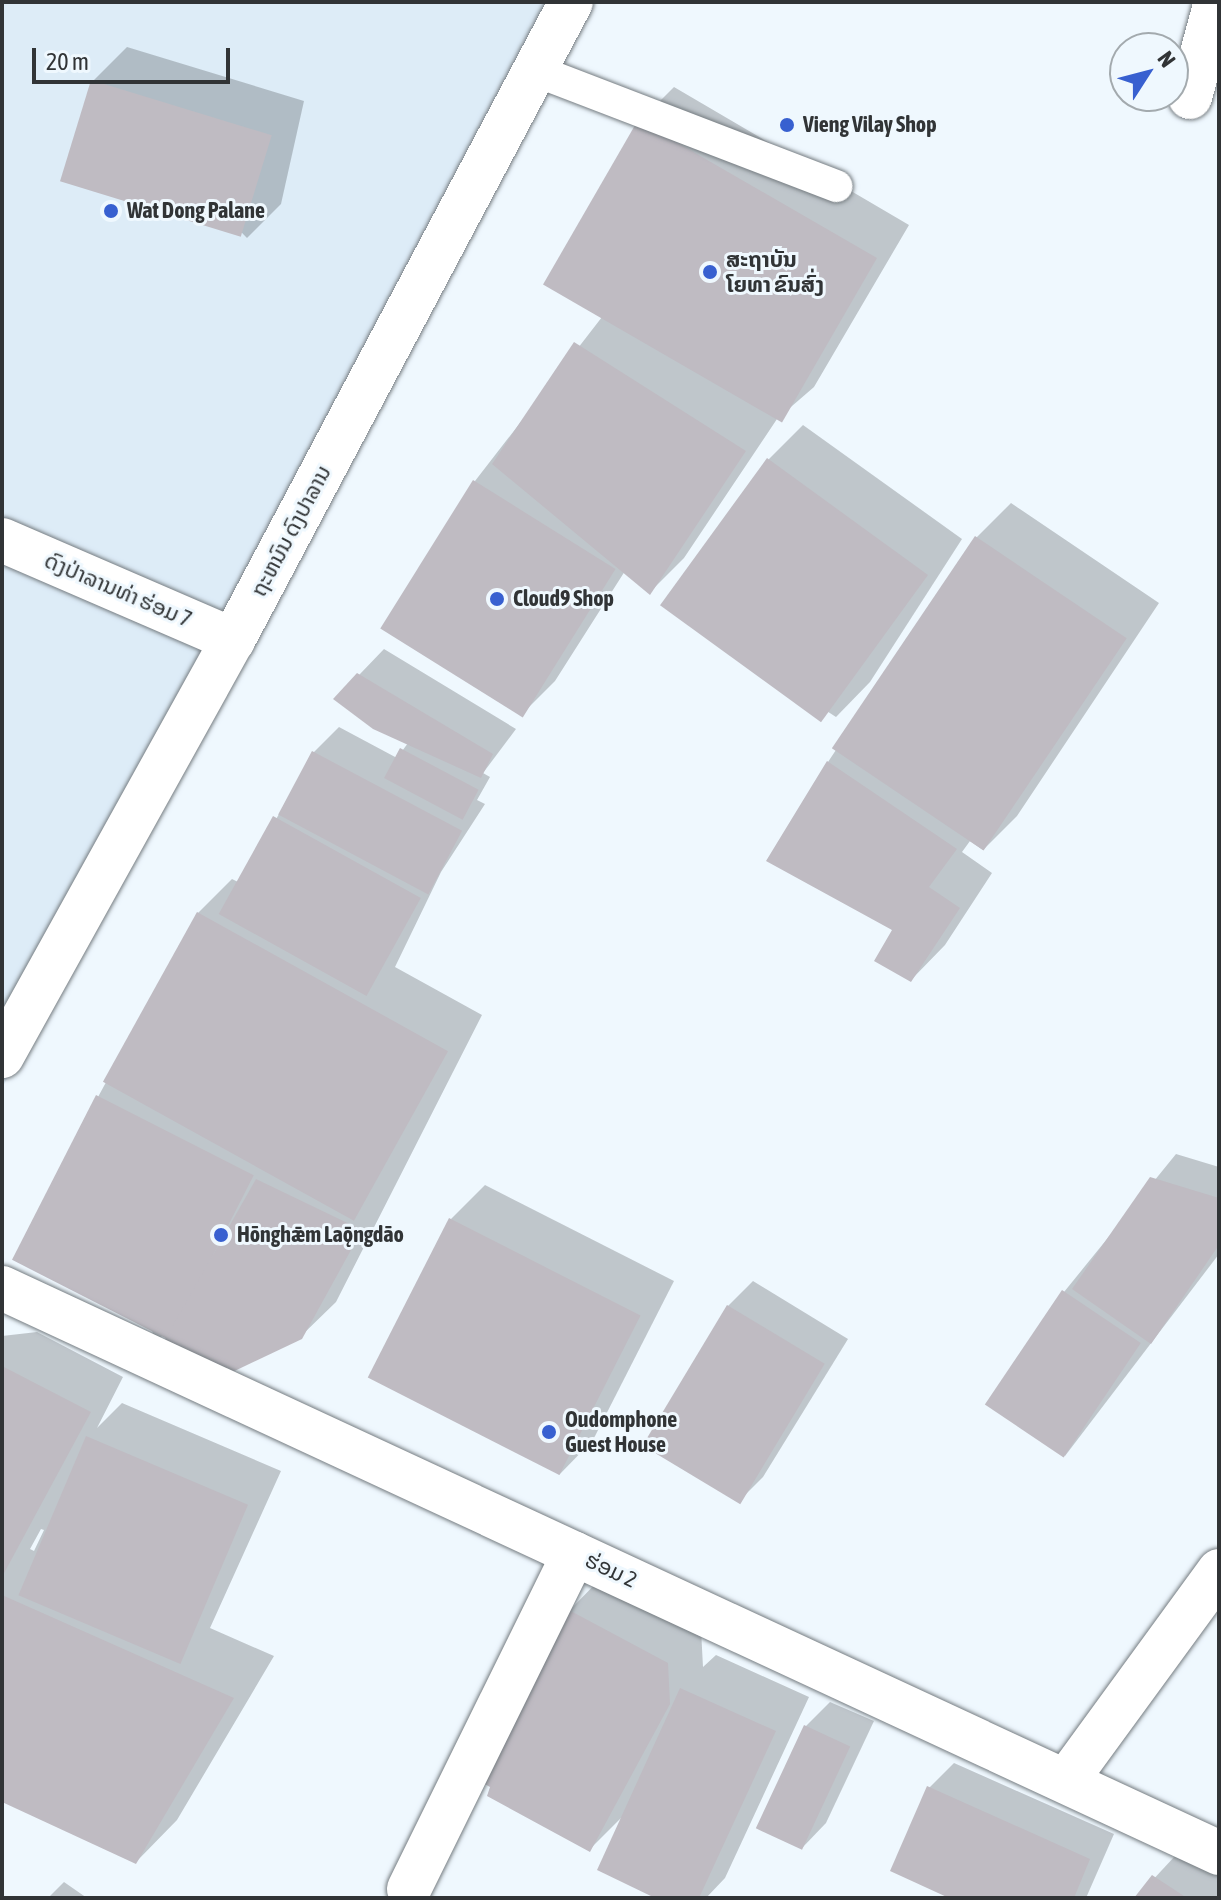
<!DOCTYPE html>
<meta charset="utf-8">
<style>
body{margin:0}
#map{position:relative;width:1221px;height:1900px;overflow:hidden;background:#eff8fe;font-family:"Asap Condensed","Noto Sans Lao",sans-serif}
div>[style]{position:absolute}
.built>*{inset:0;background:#ddecf7}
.shadow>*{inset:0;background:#0003}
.building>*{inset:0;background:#bfbbc2;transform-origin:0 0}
.roads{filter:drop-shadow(0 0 2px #757c81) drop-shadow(0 0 2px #757c81)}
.lane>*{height:32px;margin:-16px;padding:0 16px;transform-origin:16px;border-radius:16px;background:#fff}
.street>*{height:44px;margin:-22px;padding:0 22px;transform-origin:22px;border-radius:22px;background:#fff}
.secondary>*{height:44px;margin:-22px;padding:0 22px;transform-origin:22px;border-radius:22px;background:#fff}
.dots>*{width:22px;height:22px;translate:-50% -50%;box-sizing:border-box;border:4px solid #eff8fe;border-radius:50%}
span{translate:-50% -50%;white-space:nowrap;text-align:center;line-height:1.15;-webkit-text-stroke:6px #eff8fe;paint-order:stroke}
.poi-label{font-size:22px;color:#313436;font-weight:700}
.left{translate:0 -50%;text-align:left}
.street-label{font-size:22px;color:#313436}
.frame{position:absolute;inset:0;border:4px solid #313436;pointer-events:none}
.north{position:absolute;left:1109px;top:32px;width:80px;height:80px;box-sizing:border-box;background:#eff8fe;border:2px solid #a3aaae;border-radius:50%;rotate:54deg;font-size:22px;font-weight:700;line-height:32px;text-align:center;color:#313436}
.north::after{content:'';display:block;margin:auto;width:28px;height:36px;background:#3860d0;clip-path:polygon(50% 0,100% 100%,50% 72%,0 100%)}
.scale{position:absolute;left:32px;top:48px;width:198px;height:36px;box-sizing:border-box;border:4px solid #313436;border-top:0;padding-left:10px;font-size:24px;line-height:28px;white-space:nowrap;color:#313436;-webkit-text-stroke:6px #eff8fe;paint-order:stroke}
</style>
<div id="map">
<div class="built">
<div style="clip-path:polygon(2px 2px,588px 2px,260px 625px,2px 1088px)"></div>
</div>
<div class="shadow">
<div style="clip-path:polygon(127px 47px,304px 101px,281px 204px,247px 238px,93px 81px)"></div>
<div style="clip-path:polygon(674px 87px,909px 225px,814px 387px,777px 419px,684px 558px,650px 592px,625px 571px,555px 681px,521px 715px,475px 481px,602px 317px,640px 121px)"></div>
<div style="clip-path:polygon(803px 425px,962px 539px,870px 682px,836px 717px,672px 611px,769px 459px)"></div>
<div style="clip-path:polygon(1011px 503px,1159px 603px,1017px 816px,983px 850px,970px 841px,962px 852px,992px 873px,945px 945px,911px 980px,828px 762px,977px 537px)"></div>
<div style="clip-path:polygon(384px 649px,516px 729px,483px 773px,490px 777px,477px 800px,485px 804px,441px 872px,395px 967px,482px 1015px,336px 1302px,300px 1337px,177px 1321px,155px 1343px,98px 1097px,198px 913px,232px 879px,240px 883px,314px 752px,339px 727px,397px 758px,408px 743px,336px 699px)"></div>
<div style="clip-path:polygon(1176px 1154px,1219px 1167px,1219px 1254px,1065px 1456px,1064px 1292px)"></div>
<div style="clip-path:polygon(485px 1185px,674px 1281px,593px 1440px,559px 1475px,451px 1219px)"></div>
<div style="clip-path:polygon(753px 1281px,848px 1339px,763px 1477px,738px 1502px,728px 1306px)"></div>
<div style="clip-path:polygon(evenodd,37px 1332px,123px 1377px,97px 1428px,122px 1403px,281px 1471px,210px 1628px,274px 1656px,177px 1820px,136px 1862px,2px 1800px,2px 1336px,37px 1332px,41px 1529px,44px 1530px,34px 1551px,30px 1549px,41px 1529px)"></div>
<div style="clip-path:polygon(603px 1576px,701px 1629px,703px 1667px,716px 1655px,809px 1697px,725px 1878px,706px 1898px,660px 1898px,623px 1816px,590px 1849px,569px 1611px)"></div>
<div style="clip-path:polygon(830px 1702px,874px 1721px,826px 1823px,802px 1848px,806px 1726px)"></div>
<div style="clip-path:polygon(954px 1763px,1114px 1834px,1086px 1898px,954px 1898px,929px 1788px)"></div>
<div style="clip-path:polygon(1188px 1842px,1219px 1863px,1219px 1898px,1136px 1898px)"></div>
<div style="clip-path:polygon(64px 1882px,87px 1898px,48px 1898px)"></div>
</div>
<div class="building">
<div style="left:91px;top:80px;width:189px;height:106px;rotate:17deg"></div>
<div style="left:638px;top:120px;width:276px;height:190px;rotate:30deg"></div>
<div style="clip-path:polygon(574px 342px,746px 451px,650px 595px,492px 464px)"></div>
<div style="left:767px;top:458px;width:199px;height:182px;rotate:36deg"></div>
<div style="left:473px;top:480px;width:168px;height:175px;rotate:32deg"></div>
<div style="left:975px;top:536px;width:183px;height:256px;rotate:34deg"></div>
<div style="clip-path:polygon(357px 673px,493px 754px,481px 778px,373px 729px,333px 699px)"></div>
<div style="left:400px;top:748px;width:89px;height:34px;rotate:28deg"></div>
<div style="left:312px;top:751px;width:170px;height:72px;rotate:28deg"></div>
<div style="clip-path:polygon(827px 761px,957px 849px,929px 887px,960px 908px,911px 982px,874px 961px,892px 930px,766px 861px)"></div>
<div style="left:273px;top:816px;width:169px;height:112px;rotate:29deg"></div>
<div style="left:197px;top:912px;width:287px;height:194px;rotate:29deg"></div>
<div style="left:96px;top:1095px;width:177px;height:185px;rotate:27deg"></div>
<div style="clip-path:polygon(1150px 1177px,1219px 1198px,1219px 1245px,1151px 1344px,1072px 1289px)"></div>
<div style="clip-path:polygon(256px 1179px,362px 1230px,302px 1339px,224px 1376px,163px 1343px)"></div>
<div style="left:449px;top:1218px;width:215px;height:179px;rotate:27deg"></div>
<div style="left:1062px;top:1290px;width:95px;height:138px;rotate:34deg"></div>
<div style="left:727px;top:1305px;width:114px;height:164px;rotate:31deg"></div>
<div style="clip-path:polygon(2px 1366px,91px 1412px,2px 1577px)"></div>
<div style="left:86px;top:1436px;width:176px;height:173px;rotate:23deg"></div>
<div style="clip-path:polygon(2px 1595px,234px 1698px,136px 1864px,2px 1802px)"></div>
<div style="clip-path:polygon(567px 1609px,668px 1663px,670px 1704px,590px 1852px,487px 1796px,490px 1787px,476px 1779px)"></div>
<div style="clip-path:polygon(680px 1688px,776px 1731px,699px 1898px,655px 1898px,597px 1870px)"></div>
<div style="left:804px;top:1725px;width:51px;height:114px;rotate:25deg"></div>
<div style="clip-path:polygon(927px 1786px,1090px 1859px,1074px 1898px,949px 1898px,890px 1871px)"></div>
<div style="clip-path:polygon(1152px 1875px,1187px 1898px,1134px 1898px)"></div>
</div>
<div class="roads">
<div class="lane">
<div style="left:534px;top:70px;width:324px;rotate:21deg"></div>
</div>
<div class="street">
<div style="left:1190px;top:97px;width:98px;rotate:-74.7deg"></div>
<div style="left:2px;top:540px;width:252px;rotate:23.4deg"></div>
<div style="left:2px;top:1288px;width:1342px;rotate:24.9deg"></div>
<div style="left:1066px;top:1781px;width:260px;rotate:-53.9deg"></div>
<div style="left:409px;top:1889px;width:374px;rotate:-63.8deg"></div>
</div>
<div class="secondary">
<div style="left:2px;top:1056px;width:476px;rotate:-61deg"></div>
<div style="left:233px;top:640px;width:722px;rotate:-62.09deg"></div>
</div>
</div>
<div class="dots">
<div style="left:787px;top:125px;background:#3860d0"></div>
<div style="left:111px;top:211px;background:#3860d0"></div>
<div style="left:710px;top:272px;background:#3860d0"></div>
<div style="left:497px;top:599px;background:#3860d0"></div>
<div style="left:221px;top:1235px;background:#3860d0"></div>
<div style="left:549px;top:1432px;background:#3860d0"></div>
</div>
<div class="poi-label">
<span class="left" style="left:803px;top:125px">Vieng Vilay Shop</span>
<span class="left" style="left:127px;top:211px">Wat Dong Palane</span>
<span class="left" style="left:726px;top:272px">ສະຖາບັນ<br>ໂຍທາ ຂົນສົ່ງ</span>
<span class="left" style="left:513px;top:599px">Cloud9 Shop</span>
<span class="left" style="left:237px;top:1235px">Hōnghǣm Laǭngdāo</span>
<span class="left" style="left:565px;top:1432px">Oudomphone<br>Guest House</span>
</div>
<div class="street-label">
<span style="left:291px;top:531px;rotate:-62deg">ຖະຫນົນ ດົງປາລານ</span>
<span style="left:118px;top:590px;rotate:23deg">ດົງປ່າລານທ່າ ຮ່ອມ 7</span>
<span style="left:611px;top:1570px;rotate:25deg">ຮ່ອມ 2</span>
</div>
<div class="frame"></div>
<div class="north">N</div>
<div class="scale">20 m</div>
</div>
